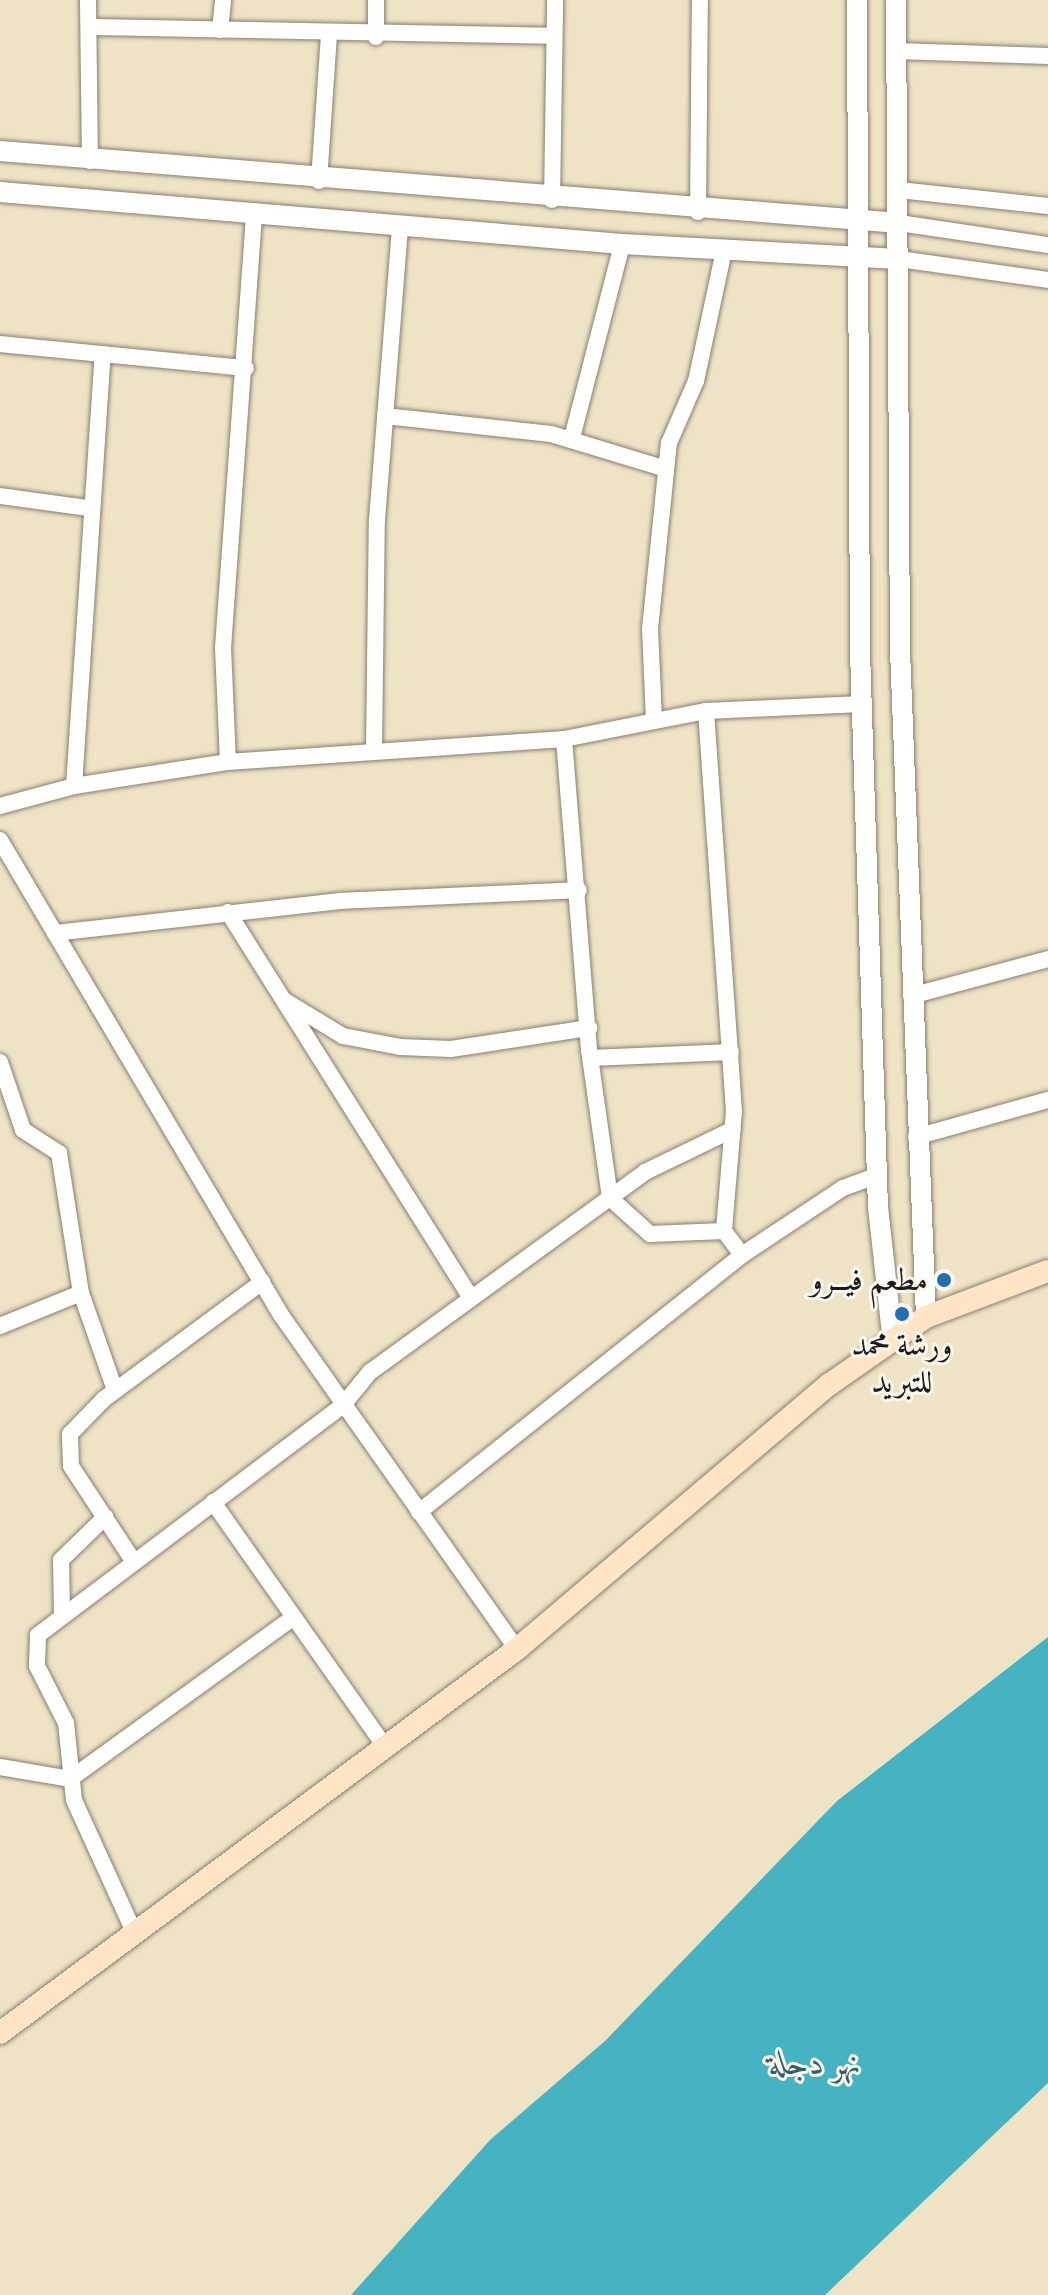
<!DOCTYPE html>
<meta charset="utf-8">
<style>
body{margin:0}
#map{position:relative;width:1048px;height:2295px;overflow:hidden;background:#efe3c5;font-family:"Libre Bodoni",Amiri,serif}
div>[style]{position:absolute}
.water>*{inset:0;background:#45b3c1}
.roads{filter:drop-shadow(0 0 2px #868070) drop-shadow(0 0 2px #868070)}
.minor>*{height:16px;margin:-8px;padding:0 8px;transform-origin:8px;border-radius:8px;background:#fff}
.tertiary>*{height:20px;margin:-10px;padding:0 10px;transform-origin:10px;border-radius:10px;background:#fff}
.secondary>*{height:22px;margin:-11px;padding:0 11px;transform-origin:11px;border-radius:11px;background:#ffe4c6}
.dots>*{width:22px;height:22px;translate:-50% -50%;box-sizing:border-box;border:4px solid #fbf7ec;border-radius:50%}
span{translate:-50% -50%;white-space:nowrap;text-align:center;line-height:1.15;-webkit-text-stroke:6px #fbf7ec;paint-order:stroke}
.poi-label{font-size:32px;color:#1c1c1c}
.right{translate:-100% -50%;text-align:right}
.water-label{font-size:34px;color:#2e6066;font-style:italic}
</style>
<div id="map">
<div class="water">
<div style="clip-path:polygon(1048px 1637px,1048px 2083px,825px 2295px,351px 2295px,490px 2140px,605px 2041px,837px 1801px)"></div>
</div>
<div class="roads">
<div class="minor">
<div style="left:88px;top:0;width:161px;rotate:89.3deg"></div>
<div style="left:89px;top:27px;width:465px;rotate:1.1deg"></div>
<div style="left:220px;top:30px;width:30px;rotate:-84deg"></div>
<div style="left:376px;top:37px;width:37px;rotate:-90deg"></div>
<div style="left:897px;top:51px;width:151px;rotate:1.9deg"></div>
<div style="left:319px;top:181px;width:145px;rotate:-86.1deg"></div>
<div style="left:899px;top:190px;width:150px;rotate:6.1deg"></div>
<div style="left:552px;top:200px;width:200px;rotate:-89.1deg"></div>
<div style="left:698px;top:212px;width:212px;rotate:-89.5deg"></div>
<div style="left:899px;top:223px;width:151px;rotate:8.4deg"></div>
<div style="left:899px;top:259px;width:150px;rotate:8deg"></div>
<div style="left:0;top:344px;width:247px;rotate:5.6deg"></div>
<div style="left:385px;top:416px;width:167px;rotate:6.2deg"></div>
<div style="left:551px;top:434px;width:120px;rotate:16.9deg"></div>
<div style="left:572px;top:438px;width:200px;rotate:-75.5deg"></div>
<div style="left:0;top:496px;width:89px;rotate:7.8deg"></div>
<div style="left:706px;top:711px;width:401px;rotate:86deg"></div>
<div style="left:734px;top:1111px;width:120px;rotate:94.8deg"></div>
<div style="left:654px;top:720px;width:91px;rotate:-92.5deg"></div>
<div style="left:650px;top:629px;width:187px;rotate:-84.2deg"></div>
<div style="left:669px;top:443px;width:68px;rotate:-66.5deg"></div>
<div style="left:696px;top:381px;width:134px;rotate:-77.9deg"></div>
<div style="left:564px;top:739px;width:312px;rotate:85.4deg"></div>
<div style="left:589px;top:1050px;width:149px;rotate:81.9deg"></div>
<div style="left:610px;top:1198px;width:54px;rotate:42deg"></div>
<div style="left:650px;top:1234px;width:74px;rotate:-2.3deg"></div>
<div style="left:724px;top:1231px;width:30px;rotate:53deg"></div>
<div style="left:374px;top:750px;width:230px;rotate:-89.3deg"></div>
<div style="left:377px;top:520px;width:294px;rotate:-85.5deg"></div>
<div style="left:228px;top:762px;width:114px;rotate:-92.5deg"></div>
<div style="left:223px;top:648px;width:433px;rotate:-85.9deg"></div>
<div style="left:74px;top:786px;width:433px;rotate:-86.2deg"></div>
<div style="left:0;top:806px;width:77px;rotate:-15.1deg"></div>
<div style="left:74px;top:786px;width:156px;rotate:-8.9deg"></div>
<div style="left:228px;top:762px;width:337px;rotate:-3.9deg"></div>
<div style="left:564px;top:739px;width:145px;rotate:-11.2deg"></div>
<div style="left:706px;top:711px;width:156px;rotate:-2.6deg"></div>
<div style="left:0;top:840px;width:552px;rotate:59.39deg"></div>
<div style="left:281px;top:1315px;width:409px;rotate:54.8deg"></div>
<div style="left:228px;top:912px;width:456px;rotate:57.8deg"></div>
<div style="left:55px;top:933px;width:288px;rotate:-6.4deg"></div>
<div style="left:341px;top:901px;width:238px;rotate:-2.6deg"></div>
<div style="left:911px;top:996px;width:142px;rotate:-15.1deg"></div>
<div style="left:287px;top:1002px;width:66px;rotate:31.3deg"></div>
<div style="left:343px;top:1036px;width:58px;rotate:10.9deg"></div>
<div style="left:400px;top:1047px;width:51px;rotate:2.2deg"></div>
<div style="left:451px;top:1049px;width:140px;rotate:-8.7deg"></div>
<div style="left:591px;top:1058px;width:140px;rotate:-2.5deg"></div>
<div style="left:0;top:1062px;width:72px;rotate:71.3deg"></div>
<div style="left:23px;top:1130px;width:43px;rotate:32.6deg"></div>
<div style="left:59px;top:1153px;width:142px;rotate:81.1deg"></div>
<div style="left:81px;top:1293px;width:103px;rotate:70.7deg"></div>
<div style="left:916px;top:1137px;width:137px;rotate:-15.7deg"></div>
<div style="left:0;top:1326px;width:87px;rotate:-22.2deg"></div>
<div style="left:213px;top:1502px;width:301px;rotate:54.9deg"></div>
<div style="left:419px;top:1512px;width:413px;rotate:-38.5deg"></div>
<div style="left:742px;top:1255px;width:121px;rotate:-33.6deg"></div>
<div style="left:843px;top:1188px;width:37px;rotate:-20deg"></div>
<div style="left:134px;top:1562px;width:115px;rotate:-123.3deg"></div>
<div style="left:71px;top:1466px;width:32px;rotate:-92deg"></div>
<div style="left:70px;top:1434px;width:49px;rotate:-45.8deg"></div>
<div style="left:104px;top:1399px;width:197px;rotate:-36.5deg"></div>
<div style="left:62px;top:1615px;width:55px;rotate:-91deg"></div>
<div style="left:61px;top:1560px;width:62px;rotate:-44.3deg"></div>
<div style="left:0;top:1767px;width:71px;rotate:9.7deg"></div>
<div style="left:70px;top:1779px;width:276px;rotate:-35.9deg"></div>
<div style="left:135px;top:1934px;width:147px;rotate:-114.5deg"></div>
<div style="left:74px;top:1800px;width:77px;rotate:-95.9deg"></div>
<div style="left:66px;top:1723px;width:64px;rotate:-117deg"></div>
<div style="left:37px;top:1666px;width:31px;rotate:-88deg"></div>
<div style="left:38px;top:1635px;width:382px;rotate:-37deg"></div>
<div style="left:343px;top:1405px;width:43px;rotate:-50.7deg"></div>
<div style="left:370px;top:1372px;width:340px;rotate:-36deg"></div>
<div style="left:645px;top:1172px;width:97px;rotate:-25.8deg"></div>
</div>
<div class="tertiary">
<div style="left:857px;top:0;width:651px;rotate:89.74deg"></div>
<div style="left:860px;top:651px;width:556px;rotate:88.15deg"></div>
<div style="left:878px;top:1207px;width:136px;rotate:83.7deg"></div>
<div style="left:896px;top:0;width:650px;rotate:89.65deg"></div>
<div style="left:900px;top:650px;width:668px;rotate:87.77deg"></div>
<div style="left:0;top:151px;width:902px;rotate:4.58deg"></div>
<div style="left:0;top:192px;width:624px;rotate:4.78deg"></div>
<div style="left:622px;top:244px;width:277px;rotate:3.1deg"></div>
</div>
<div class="secondary">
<div style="left:0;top:2033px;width:644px;rotate:-36.6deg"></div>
<div style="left:517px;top:1649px;width:410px;rotate:-40.3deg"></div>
<div style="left:830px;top:1384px;width:117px;rotate:-34.9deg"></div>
<div style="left:926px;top:1317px;width:130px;rotate:-20.7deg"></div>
</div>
</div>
<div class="dots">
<div style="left:944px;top:1280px;background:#1f6fb2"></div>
<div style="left:902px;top:1314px;background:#1f6fb2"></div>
</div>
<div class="poi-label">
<span class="right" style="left:928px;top:1280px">مطعم فيــرو</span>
<span style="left:902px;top:1364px">ورشة محمد<br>للتبريد</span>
</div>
<div class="water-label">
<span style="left:815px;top:2065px">نهر دجلة</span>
</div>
</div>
